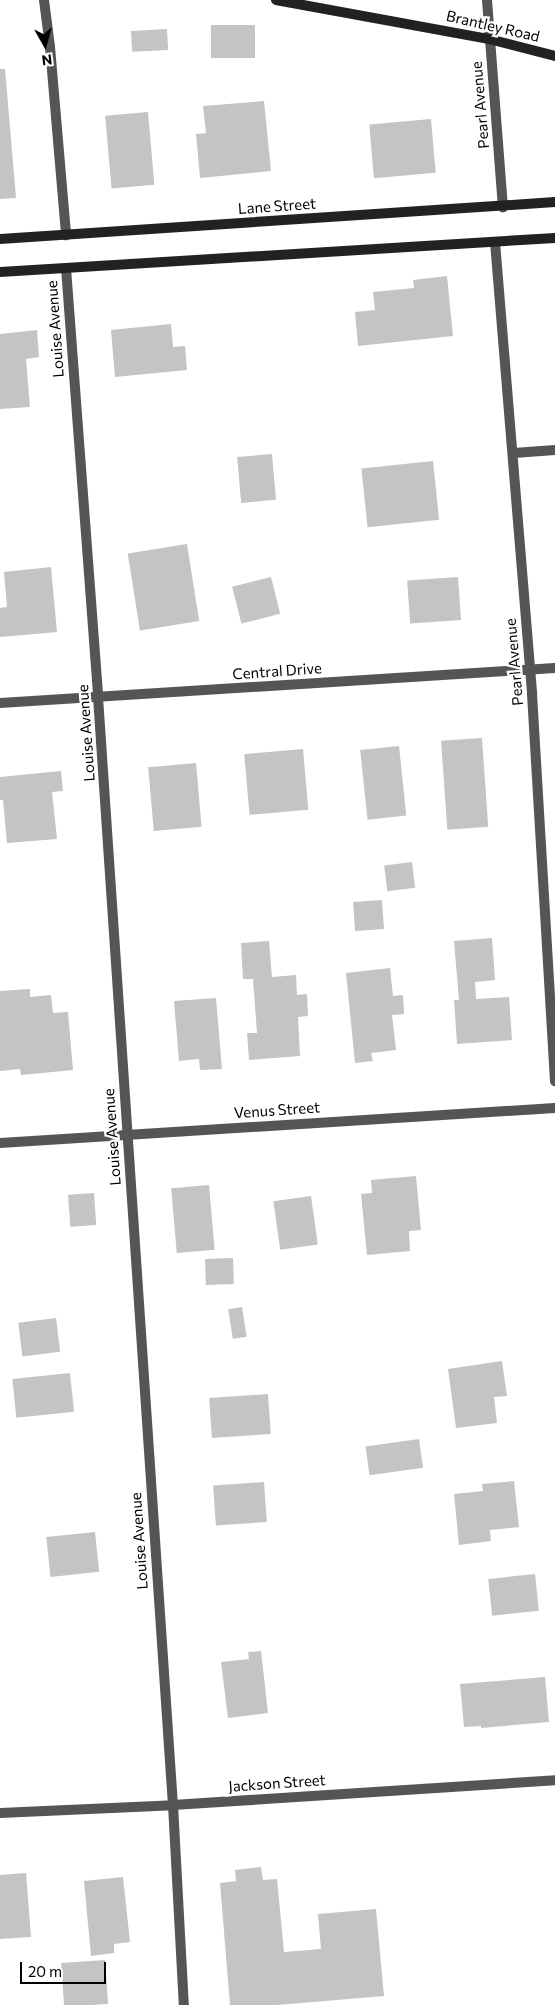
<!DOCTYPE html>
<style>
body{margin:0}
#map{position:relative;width:555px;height:2005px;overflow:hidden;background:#fff;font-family:Commissioner,sans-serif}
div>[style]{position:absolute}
.building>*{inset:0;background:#c4c4c4;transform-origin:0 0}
.lane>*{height:10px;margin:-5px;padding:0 5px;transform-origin:5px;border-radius:5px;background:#555}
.street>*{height:10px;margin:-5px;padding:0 5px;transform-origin:5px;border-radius:5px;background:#555}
.secondary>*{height:10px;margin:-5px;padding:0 5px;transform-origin:5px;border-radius:5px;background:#222}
span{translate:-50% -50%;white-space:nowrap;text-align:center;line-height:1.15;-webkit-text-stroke:4.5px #fff;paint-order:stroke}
.street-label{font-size:15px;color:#000}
.north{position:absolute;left:20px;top:20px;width:50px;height:50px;-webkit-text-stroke:4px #fff;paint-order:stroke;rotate:173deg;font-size:14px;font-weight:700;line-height:20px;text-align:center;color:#000}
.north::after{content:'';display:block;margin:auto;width:18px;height:22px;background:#000;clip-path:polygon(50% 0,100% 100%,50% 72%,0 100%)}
.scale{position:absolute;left:20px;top:1962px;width:86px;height:22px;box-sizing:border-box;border:2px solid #000;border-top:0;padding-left:6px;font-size:15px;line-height:18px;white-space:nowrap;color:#000;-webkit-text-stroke:4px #fff;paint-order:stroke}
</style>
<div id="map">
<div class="building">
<div style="left:211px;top:25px;width:44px;height:33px"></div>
<div style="left:167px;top:29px;width:21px;height:36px;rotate:87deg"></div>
<div style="clip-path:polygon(0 69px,5px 69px,16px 198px,0 199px)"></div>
<div style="clip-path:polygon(264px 101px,271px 171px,200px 178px,196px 134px,206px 133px,203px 106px)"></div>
<div style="left:148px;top:112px;width:73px;height:43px;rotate:85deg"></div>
<div style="left:431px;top:119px;width:54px;height:62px;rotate:85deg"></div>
<div style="clip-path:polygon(447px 276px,453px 336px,358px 346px,355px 312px,375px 310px,373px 292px,414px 288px,413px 280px)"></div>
<div style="clip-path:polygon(171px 324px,173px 347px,185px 346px,187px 370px,115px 377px,111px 330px)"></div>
<div style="clip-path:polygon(37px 330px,39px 357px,26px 359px,30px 407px,0 409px,0 334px)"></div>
<div style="left:272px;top:454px;width:46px;height:35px;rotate:85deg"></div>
<div style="left:433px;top:461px;width:59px;height:72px;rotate:84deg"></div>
<div style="left:187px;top:544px;width:78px;height:60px;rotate:81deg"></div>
<div style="clip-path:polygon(51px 567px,57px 632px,0 637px,0 608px,7px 607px,4px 572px)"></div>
<div style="left:271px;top:577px;width:38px;height:40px;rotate:76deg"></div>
<div style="left:458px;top:577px;width:43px;height:51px;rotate:86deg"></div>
<div style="left:482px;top:738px;width:89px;height:41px;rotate:86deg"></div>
<div style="left:399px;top:746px;width:70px;height:39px;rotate:84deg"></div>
<div style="left:303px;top:749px;width:61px;height:59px;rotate:85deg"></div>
<div style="left:196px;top:763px;width:64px;height:48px;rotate:85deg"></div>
<div style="clip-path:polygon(61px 771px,63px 791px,52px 792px,57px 839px,7px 843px,3px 800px,0 800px,0 777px)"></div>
<div style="left:412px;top:862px;width:26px;height:28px;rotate:83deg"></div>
<div style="left:382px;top:900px;width:29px;height:29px;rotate:86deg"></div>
<div style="clip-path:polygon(492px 938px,495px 980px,475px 982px,476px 999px,509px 997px,512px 1040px,457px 1044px,454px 1000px,459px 1000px,454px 941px)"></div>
<div style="clip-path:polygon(269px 941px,272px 977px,296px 975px,297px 995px,307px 994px,308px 1016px,298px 1017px,300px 1056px,249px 1060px,247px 1033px,257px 1033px,253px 979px,243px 979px,241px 943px)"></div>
<div style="clip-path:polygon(390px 968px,393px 996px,403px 995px,404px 1014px,392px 1015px,396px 1050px,371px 1053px,373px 1061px,355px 1063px,346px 973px)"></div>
<div style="clip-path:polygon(30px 989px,30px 997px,51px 995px,53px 1013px,68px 1012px,73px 1070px,21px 1075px,20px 1069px,0 1071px,0 991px)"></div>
<div style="clip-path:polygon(216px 998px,222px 1069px,200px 1070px,199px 1059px,179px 1061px,174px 1001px)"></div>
<div style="clip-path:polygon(416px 1176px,421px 1230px,409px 1231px,410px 1251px,367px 1255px,361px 1194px,372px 1193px,371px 1180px)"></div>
<div style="left:209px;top:1185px;width:65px;height:38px;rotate:85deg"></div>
<div style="left:94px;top:1193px;width:32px;height:26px;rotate:86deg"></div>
<div style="left:311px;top:1196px;width:49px;height:38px;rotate:82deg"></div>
<div style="left:233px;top:1258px;width:26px;height:28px;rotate:88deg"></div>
<div style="left:242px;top:1307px;width:30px;height:14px;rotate:81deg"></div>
<div style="left:56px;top:1318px;width:34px;height:38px;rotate:83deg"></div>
<div style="clip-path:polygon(502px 1361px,507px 1396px,494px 1397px,497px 1423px,456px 1428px,448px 1369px)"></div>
<div style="left:70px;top:1373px;width:39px;height:58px;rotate:84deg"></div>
<div style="left:268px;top:1394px;width:40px;height:59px;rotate:86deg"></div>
<div style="left:419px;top:1439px;width:29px;height:54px;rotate:82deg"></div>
<div style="clip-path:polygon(514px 1481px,519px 1527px,490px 1530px,491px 1541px,459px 1545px,454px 1494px,483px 1491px,482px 1484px)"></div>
<div style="left:264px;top:1482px;width:40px;height:51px;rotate:86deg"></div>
<div style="left:95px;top:1532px;width:40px;height:49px;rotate:84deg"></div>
<div style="left:535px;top:1574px;width:37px;height:47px;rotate:84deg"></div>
<div style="clip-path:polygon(261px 1651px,268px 1713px,228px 1718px,221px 1662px,249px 1659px,248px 1652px)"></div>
<div style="clip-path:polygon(545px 1677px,549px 1722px,481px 1728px,481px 1726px,464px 1727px,460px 1684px)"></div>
<div style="clip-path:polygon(261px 1867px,263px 1880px,277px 1879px,284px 1952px,321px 1949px,318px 1914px,376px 1909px,384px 1996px,278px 2005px,230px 2005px,220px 1883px,236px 1881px,235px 1870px)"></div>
<div style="clip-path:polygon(26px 1873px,31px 1937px,0 1939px,0 1875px)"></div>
<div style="clip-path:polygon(123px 1877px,130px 1942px,114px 1944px,114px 1953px,91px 1956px,84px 1881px)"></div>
<div style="left:105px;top:1960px;width:44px;height:44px;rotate:86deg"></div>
</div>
<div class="lane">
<div style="left:514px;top:453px;width:41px;rotate:-4.2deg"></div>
</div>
<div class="street">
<div style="left:44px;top:0;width:47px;rotate:82.7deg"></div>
<div style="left:50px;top:47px;width:189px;rotate:85.1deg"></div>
<div style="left:487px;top:0;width:208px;rotate:85.6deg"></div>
<div style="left:495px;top:242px;width:454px;rotate:85.3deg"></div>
<div style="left:532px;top:694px;width:388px;rotate:86.6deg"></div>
<div style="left:66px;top:268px;width:430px;rotate:85.7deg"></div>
<div style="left:98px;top:697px;width:1111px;rotate:86.13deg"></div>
<div style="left:173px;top:1805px;width:200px;rotate:86.9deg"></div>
<div style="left:0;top:703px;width:556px;rotate:-3.61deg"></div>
<div style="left:0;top:1143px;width:556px;rotate:-3.61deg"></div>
<div style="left:0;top:1813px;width:173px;rotate:-2.6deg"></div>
<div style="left:173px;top:1805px;width:383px;rotate:-3.7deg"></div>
</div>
<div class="secondary">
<div style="left:276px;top:0;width:217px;rotate:10.4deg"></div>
<div style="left:489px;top:39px;width:68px;rotate:14.4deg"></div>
<div style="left:0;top:239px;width:556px;rotate:-3.81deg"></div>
<div style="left:0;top:272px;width:556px;rotate:-3.51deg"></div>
</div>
<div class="street-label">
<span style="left:493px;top:26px;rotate:13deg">Brantley Road</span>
<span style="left:480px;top:105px;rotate:-95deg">Pearl Avenue</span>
<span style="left:277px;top:206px;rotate:-4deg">Lane Street</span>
<span style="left:55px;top:329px;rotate:-94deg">Louise Avenue</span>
<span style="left:514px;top:662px;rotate:-95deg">Pearl Avenue</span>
<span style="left:277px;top:671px;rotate:-4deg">Central Drive</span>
<span style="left:86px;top:733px;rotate:-94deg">Louise Avenue</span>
<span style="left:277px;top:1110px;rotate:-4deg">Venus Street</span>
<span style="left:112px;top:1137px;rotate:-94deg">Louise Avenue</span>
<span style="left:139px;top:1541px;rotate:-94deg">Louise Avenue</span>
<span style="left:277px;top:1783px;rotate:-4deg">Jackson Street</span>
</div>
<div class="north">N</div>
<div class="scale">20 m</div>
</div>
